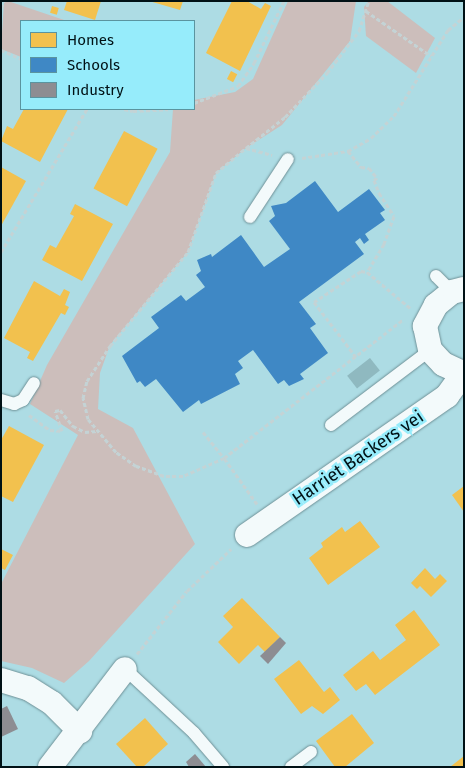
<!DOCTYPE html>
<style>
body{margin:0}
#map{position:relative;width:465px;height:768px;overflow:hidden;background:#addce4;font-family:"Fira Sans",sans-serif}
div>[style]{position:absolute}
.green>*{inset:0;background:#ccbebb}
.homes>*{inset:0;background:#f2c14e;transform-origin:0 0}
.schools>*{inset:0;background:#3f88c5}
.industry>*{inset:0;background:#8d8d92}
.building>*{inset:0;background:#8fb9c0;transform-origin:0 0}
.path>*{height:3px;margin-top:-1.5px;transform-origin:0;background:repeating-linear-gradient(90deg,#c4d3d5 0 4px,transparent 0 6.5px)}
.roads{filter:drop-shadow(0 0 1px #6e9096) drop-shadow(0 0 1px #6e9096)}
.service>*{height:12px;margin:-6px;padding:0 6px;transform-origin:6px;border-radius:6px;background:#f3fafb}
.minor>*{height:24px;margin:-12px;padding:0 12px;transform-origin:12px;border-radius:12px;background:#f3fafb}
span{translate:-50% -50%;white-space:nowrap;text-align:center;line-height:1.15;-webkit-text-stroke:5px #96ecfb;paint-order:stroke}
.street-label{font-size:18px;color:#001115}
.frame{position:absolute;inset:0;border:2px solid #001115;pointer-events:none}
.legend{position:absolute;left:20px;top:20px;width:175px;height:90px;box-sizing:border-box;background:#96ecfb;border:1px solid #5a949f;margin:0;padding:6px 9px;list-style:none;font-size:15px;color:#001115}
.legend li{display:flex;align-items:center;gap:10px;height:25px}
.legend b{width:25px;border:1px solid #5a949f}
</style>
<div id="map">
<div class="green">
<div style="clip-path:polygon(4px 1px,8px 1px,67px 21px,21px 21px,21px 57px,1px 49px)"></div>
<div style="clip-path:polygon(288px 1px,356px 1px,350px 41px,282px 125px,246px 148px,216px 173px,188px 252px,110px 345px,100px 373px,98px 409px,133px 428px,195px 544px,89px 661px,64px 683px,32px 668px,1px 661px,1px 584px,78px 435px,30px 404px,47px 365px,170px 152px,173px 109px,194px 109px,194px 100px,235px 92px,253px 79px)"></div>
<div style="clip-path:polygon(369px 1px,387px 1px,435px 38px,416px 73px,366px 36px,364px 7px)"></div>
</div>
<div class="homes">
<div style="clip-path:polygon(67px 1px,101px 1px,95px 20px,64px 10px)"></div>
<div style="clip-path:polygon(149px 1px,183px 1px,180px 10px)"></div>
<div style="clip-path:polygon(232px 1px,247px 1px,261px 9px,265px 3px,271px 6px,240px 71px,206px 53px)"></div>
<div style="left:52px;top:6px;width:7px;height:7px;rotate:16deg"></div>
<div style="left:231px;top:71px;width:7px;height:9px;rotate:27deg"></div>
<div style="clip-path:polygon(24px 109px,68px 109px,40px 162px,1px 141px,7px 126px,13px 129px)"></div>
<div style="left:124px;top:131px;width:38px;height:65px;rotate:28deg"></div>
<div style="clip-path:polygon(1px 167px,26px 181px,1px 226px)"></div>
<div style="clip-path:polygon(75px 204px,113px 224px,82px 281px,42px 260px,50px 245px,56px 248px,74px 216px,70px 214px)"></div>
<div style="clip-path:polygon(34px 281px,60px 296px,64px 289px,70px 292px,65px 305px,69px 307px,65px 315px,61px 313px,33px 361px,27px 358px,30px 352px,4px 338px)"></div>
<div style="clip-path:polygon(9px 426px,44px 445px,13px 502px,1px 496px,1px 440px)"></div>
<div style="clip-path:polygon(464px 486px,464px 512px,452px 495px)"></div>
<div style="clip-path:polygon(360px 521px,380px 547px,328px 585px,309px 558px,323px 547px,321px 543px,342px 527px,345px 532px)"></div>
<div style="clip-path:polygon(1px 549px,13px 555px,5px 570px,1px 568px)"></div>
<div style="clip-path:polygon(425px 568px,435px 579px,440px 574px,447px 581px,431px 597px,420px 586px,417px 589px,411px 583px)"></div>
<div style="clip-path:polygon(242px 598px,280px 637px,265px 652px,258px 645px,239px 664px,218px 642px,233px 627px,223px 616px)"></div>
<div style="clip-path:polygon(414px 610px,440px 645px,375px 695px,366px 684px,356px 691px,343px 675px,373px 651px,380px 660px,406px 640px,395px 625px)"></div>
<div style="clip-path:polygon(299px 660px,324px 692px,330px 687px,340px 700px,323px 714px,312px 706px,301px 714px,274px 679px)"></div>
<div style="clip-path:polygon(352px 714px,374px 743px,345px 767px,335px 767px,316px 741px)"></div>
<div style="clip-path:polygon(145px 718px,168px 744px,143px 767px,137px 767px,116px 744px)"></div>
<div style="clip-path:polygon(464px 756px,464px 767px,450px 767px)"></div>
</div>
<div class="schools">
<div style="clip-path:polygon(315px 181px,338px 212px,369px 189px,385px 210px,380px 213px,385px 220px,365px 234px,369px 240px,364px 244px,360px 238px,355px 242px,364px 254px,299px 302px,316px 324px,310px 328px,328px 353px,300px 374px,304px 379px,289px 386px,284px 380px,278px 384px,253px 350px,238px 361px,243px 368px,235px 374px,240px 384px,201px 404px,199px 400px,183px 412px,156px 379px,145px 387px,140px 381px,137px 383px,122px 356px,159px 328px,151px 317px,181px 295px,186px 301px,205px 287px,196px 275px,201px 271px,197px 260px,211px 254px,212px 257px,241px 235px,264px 267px,290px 249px,269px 221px,275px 216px,271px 206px,286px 203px)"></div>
</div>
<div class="industry">
<div style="clip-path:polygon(280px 637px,286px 643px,268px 664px,260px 656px)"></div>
<div style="clip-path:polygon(7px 706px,18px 729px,1px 737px,1px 709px)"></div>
<div style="clip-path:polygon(195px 754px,206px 767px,189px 767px,186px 762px)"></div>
</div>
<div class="building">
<div style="left:370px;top:358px;width:16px;height:29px;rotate:52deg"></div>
</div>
<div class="path">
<div style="left:1px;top:8px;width:8px;rotate:-67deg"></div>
<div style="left:366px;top:11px;width:79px;rotate:34.7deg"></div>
<div style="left:1px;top:50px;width:22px;rotate:24deg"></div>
<div style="left:194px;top:103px;width:47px;rotate:-21.1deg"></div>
<div style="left:238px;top:86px;width:28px;rotate:-55deg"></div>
<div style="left:254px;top:63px;width:69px;rotate:-64.2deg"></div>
<div style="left:124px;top:109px;width:9px;rotate:13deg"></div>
<div style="left:133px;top:111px;width:35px;rotate:-3deg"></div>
<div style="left:246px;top:148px;width:50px;rotate:-38.5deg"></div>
<div style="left:285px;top:117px;width:61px;rotate:-46.3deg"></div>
<div style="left:327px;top:73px;width:53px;rotate:-52.7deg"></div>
<div style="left:359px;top:31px;width:32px;rotate:-72deg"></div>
<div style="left:348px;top:151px;width:21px;rotate:51deg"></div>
<div style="left:361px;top:167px;width:8px;rotate:7deg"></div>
<div style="left:369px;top:168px;width:13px;rotate:51deg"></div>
<div style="left:377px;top:178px;width:4px;rotate:146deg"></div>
<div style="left:374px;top:180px;width:14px;rotate:69deg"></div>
<div style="left:379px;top:193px;width:27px;rotate:57deg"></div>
<div style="left:394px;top:216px;width:30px;rotate:110deg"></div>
<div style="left:384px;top:244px;width:33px;rotate:121deg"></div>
<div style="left:302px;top:158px;width:47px;rotate:-8.7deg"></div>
<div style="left:348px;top:151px;width:26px;rotate:-29deg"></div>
<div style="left:371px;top:138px;width:32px;rotate:-44deg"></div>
<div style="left:394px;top:116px;width:102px;rotate:-57.9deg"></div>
<div style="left:448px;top:30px;width:21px;rotate:-39deg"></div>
<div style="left:1px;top:252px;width:167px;rotate:-59deg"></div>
<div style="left:356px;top:357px;width:69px;rotate:-127.4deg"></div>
<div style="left:314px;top:302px;width:56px;rotate:-33.4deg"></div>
<div style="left:361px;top:271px;width:6px;rotate:9deg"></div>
<div style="left:367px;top:272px;width:56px;rotate:39.9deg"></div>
<div style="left:29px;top:415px;width:26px;rotate:36deg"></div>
<div style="left:50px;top:430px;width:12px;rotate:5deg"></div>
<div style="left:62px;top:431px;width:21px;rotate:-109deg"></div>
<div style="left:55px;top:411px;width:5px;rotate:-11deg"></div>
<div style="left:60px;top:410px;width:21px;rotate:51deg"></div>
<div style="left:73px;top:426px;width:13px;rotate:27deg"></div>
<div style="left:85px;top:432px;width:12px;rotate:-5deg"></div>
<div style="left:203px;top:432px;width:33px;rotate:51deg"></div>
<div style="left:224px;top:458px;width:45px;rotate:156.3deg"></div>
<div style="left:183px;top:476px;width:19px;rotate:180deg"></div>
<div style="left:164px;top:476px;width:30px;rotate:-160deg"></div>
<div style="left:136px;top:466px;width:24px;rotate:-145deg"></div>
<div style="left:116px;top:452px;width:43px;rotate:-130.3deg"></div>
<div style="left:88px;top:419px;width:22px;rotate:-103deg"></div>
<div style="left:83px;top:398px;width:17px;rotate:-77deg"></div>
<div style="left:87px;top:381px;width:42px;rotate:-56.7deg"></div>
<div style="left:110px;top:346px;width:122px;rotate:-50.3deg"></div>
<div style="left:188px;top:252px;width:84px;rotate:-70.5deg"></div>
<div style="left:216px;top:173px;width:39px;rotate:-40deg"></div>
<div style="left:246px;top:148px;width:27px;rotate:15deg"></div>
<div style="left:257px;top:504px;width:57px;rotate:-125.7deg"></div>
<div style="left:224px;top:458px;width:227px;rotate:-37.7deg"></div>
<div style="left:137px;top:654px;width:80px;rotate:-51.6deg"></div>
<div style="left:187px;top:591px;width:61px;rotate:-43.7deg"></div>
</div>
<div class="roads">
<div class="service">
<div style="left:250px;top:217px;width:69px;rotate:-56.8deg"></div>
<div style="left:436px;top:276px;width:23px;rotate:45deg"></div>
<div style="left:1px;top:400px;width:14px;rotate:17deg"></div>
<div style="left:14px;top:404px;width:10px;rotate:-24deg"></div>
<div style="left:23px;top:400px;width:20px;rotate:-57deg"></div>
<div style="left:331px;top:425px;width:124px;rotate:-37.1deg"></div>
<div style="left:125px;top:669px;width:94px;rotate:42.8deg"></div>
<div style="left:194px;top:733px;width:45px;rotate:49.5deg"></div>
<div style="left:291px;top:767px;width:25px;rotate:-37deg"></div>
</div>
<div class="minor">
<div style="left:464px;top:289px;width:12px;rotate:166deg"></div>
<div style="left:452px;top:292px;width:21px;rotate:141deg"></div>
<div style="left:436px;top:305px;width:24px;rotate:118deg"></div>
<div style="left:425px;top:326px;width:25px;rotate:78deg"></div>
<div style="left:430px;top:350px;width:19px;rotate:47deg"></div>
<div style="left:443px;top:364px;width:23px;rotate:25deg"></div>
<div style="left:247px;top:535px;width:244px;rotate:-34.8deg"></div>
<div style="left:447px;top:396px;width:27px;rotate:-54deg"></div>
<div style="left:1px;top:680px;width:28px;rotate:17deg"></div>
<div style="left:28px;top:688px;width:28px;rotate:32deg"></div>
<div style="left:52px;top:703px;width:40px;rotate:45deg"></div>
<div style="left:50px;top:767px;width:123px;rotate:-52.6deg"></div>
</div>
</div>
<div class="street-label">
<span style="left:358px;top:458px;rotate:-34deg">Harriet Backers vei</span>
</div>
<div class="frame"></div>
<ul class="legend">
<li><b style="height:14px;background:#f2c14e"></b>Homes</li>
<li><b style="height:14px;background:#3f88c5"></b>Schools</li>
<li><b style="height:14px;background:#8d8d92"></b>Industry</li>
</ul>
</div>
